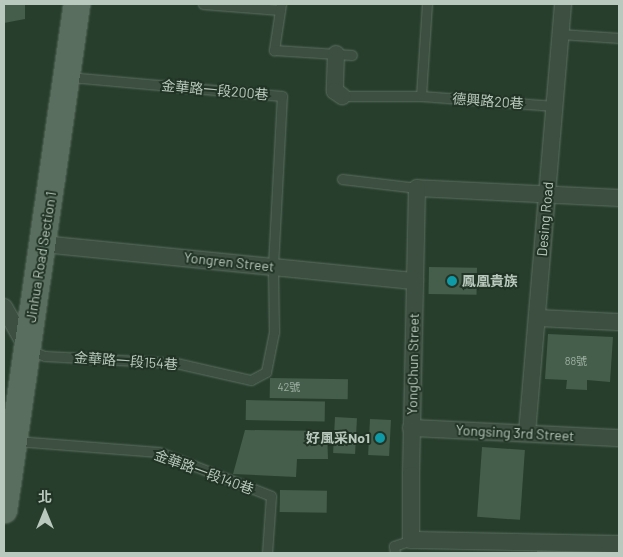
<!DOCTYPE html>
<meta charset="utf-8">
<style>
body{margin:0}
#map{position:relative;width:623px;height:557px;overflow:hidden;background:#283e2d;font-family:Barlow,"Noto Sans TC",sans-serif}
div>[style]{position:absolute}
.building>*{inset:0;background:#455d4b;transform-origin:0 0}
.roads{filter:drop-shadow(0 0 1px #5d6f61) drop-shadow(0 0 1px #5d6f61)}
.service>*{height:9px;margin:-4.5px;padding:0 4.5px;transform-origin:4.5px;border-radius:4.5px;background:#3c4f40}
.minor>*{height:16px;margin:-8px;padding:0 8px;transform-origin:8px;border-radius:8px;background:#3c4f40}
.primary>*{height:26px;margin:-13px;padding:0 13px;transform-origin:13px;border-radius:13px;background:#5a6e5f}
.dots>*{width:14px;height:14px;translate:-50% -50%;box-sizing:border-box;border:2px solid #213425;border-radius:50%}
span{translate:-50% -50%;white-space:nowrap;text-align:center;line-height:1.15;-webkit-text-stroke:4px #213425;paint-order:stroke}
.number-label{font-size:11px;color:#9caea0}
.number-label span{-webkit-text-stroke-width:0}
.street-label{font-size:14px;color:#b9c9bd}
.poi-label{font-size:14px;color:#b9c9bd;font-weight:700}
.left{translate:0 -50%;text-align:left}
.right{translate:-100% -50%;text-align:right}
.frame{position:absolute;inset:0;border:5px solid #b9c9bd;pointer-events:none}
.north{position:absolute;left:20px;top:487px;width:50px;height:50px;-webkit-text-stroke:4px #213425;paint-order:stroke;rotate:0deg;font-size:14px;font-weight:700;line-height:20px;text-align:center;color:#b9c9bd}
.north::after{content:'';display:block;margin:auto;width:18px;height:22px;background:#b9c9bd;clip-path:polygon(50% 0,100% 100%,50% 72%,0 100%)}
</style>
<div id="map">
<div class="building">
<div style="clip-path:polygon(4px 4px,25px 4px,25px 19px,4px 23px)"></div>
<div style="left:429px;top:267px;width:48px;height:27px;rotate:1deg"></div>
<div style="clip-path:polygon(548px 334px,613px 337px,610px 382px,587px 380px,587px 390px,566px 389px,567px 380px,545px 379px)"></div>
<div style="left:270px;top:378px;width:78px;height:20px;rotate:1deg"></div>
<div style="left:246px;top:400px;width:79px;height:20px;rotate:1deg"></div>
<div style="left:335px;top:417px;width:22px;height:36px;rotate:3deg"></div>
<div style="left:370px;top:419px;width:21px;height:36px;rotate:3deg"></div>
<div style="clip-path:polygon(245px 430px,327px 431px,328px 459px,297px 459px,296px 477px,233px 474px)"></div>
<div style="left:482px;top:447px;width:43px;height:70px;rotate:4deg"></div>
<div style="left:280px;top:490px;width:47px;height:22px;rotate:1deg"></div>
<div style="clip-path:polygon(537px 550px,596px 552px,596px 553px,537px 553px)"></div>
</div>
<div class="roads">
<div class="service">
<div style="left:203px;top:4px;width:77px;rotate:4.5deg"></div>
<div style="left:281px;top:4px;width:47px;rotate:98.7deg"></div>
<div style="left:274px;top:50px;width:78px;rotate:3.7deg"></div>
<div style="left:561px;top:34px;width:58px;rotate:3.9deg"></div>
<div style="left:342px;top:96px;width:79px"></div>
<div style="left:421px;top:96px;width:134px;rotate:4.3deg"></div>
<div style="left:421px;top:96px;width:92px;rotate:-86.3deg"></div>
<div style="left:342px;top:179px;width:76px;rotate:6.8deg"></div>
<div style="left:29px;top:350px;width:17px;rotate:21deg"></div>
<div style="left:45px;top:356px;width:131px;rotate:3.1deg"></div>
<div style="left:176px;top:363px;width:77px;rotate:12.8deg"></div>
<div style="left:251px;top:380px;width:17px;rotate:-28deg"></div>
<div style="left:266px;top:372px;width:41px;rotate:-78.7deg"></div>
<div style="left:274px;top:332px;width:66px;rotate:-90.9deg"></div>
<div style="left:273px;top:266px;width:170px;rotate:-87deg"></div>
<div style="left:282px;top:96px;width:215px;rotate:-174.9deg"></div>
<div style="left:16px;top:441px;width:143px;rotate:4.4deg"></div>
<div style="left:159px;top:452px;width:120px;rotate:21.4deg"></div>
<div style="left:271px;top:496px;width:57px;rotate:94deg"></div>
<div style="left:395px;top:553px;width:7px;rotate:-98deg"></div>
<div style="left:394px;top:546px;width:18px;rotate:-19deg"></div>
</div>
<div class="minor">
<div style="left:336px;top:54px;width:37px;rotate:92deg"></div>
<div style="left:335px;top:91px;width:9px;rotate:36deg"></div>
<div style="left:619px;top:198px;width:202px;rotate:-177.2deg"></div>
<div style="left:417px;top:188px;width:287px;rotate:91.2deg"></div>
<div style="left:411px;top:475px;width:65px;rotate:90deg"></div>
<div style="left:411px;top:540px;width:208px;rotate:1.1deg"></div>
<div style="left:43px;top:244px;width:374px;rotate:5.7deg"></div>
<div style="left:4px;top:307px;width:47px;rotate:60.7deg"></div>
<div style="left:537px;top:318px;width:82px;rotate:2.8deg"></div>
<div style="left:411px;top:428px;width:208px;rotate:2.8deg"></div>
<div style="left:527px;top:433px;width:431px;rotate:-85.2deg"></div>
</div>
<div class="primary">
<div style="left:4px;top:510px;width:511px;rotate:-81.79deg"></div>
</div>
</div>
<div class="dots">
<div style="left:452px;top:281px;background:#0f9aa8"></div>
<div style="left:380px;top:438px;background:#0f9aa8"></div>
</div>
<div class="number-label">
<span style="left:576px;top:361px">88號</span>
<span style="left:289px;top:387px">42號</span>
</div>
<div class="street-label">
<span style="left:215px;top:90px;rotate:5deg">金華路一段200巷</span>
<span style="left:488px;top:101px;rotate:4deg">德興路20巷</span>
<span style="left:545px;top:219px;rotate:-85deg">Desing Road</span>
<span style="left:41px;top:257px;rotate:-81deg">Jinhua Road Section 1</span>
<span style="left:229px;top:262px;rotate:6deg">Yongren Street</span>
<span style="left:126px;top:361px;rotate:4deg">金華路一段154巷</span>
<span style="left:413px;top:364px;rotate:-89deg">YongChun Street</span>
<span style="left:515px;top:433px;rotate:3deg">Yongsing 3rd Street</span>
<span style="left:204px;top:472px;rotate:20deg">金華路一段140巷</span>
</div>
<div class="poi-label">
<span class="left" style="left:462px;top:281px">鳳凰貴族</span>
<span class="right" style="left:370px;top:438px">好風采No1</span>
</div>
<div class="frame"></div>
<div class="north">北</div>
</div>
